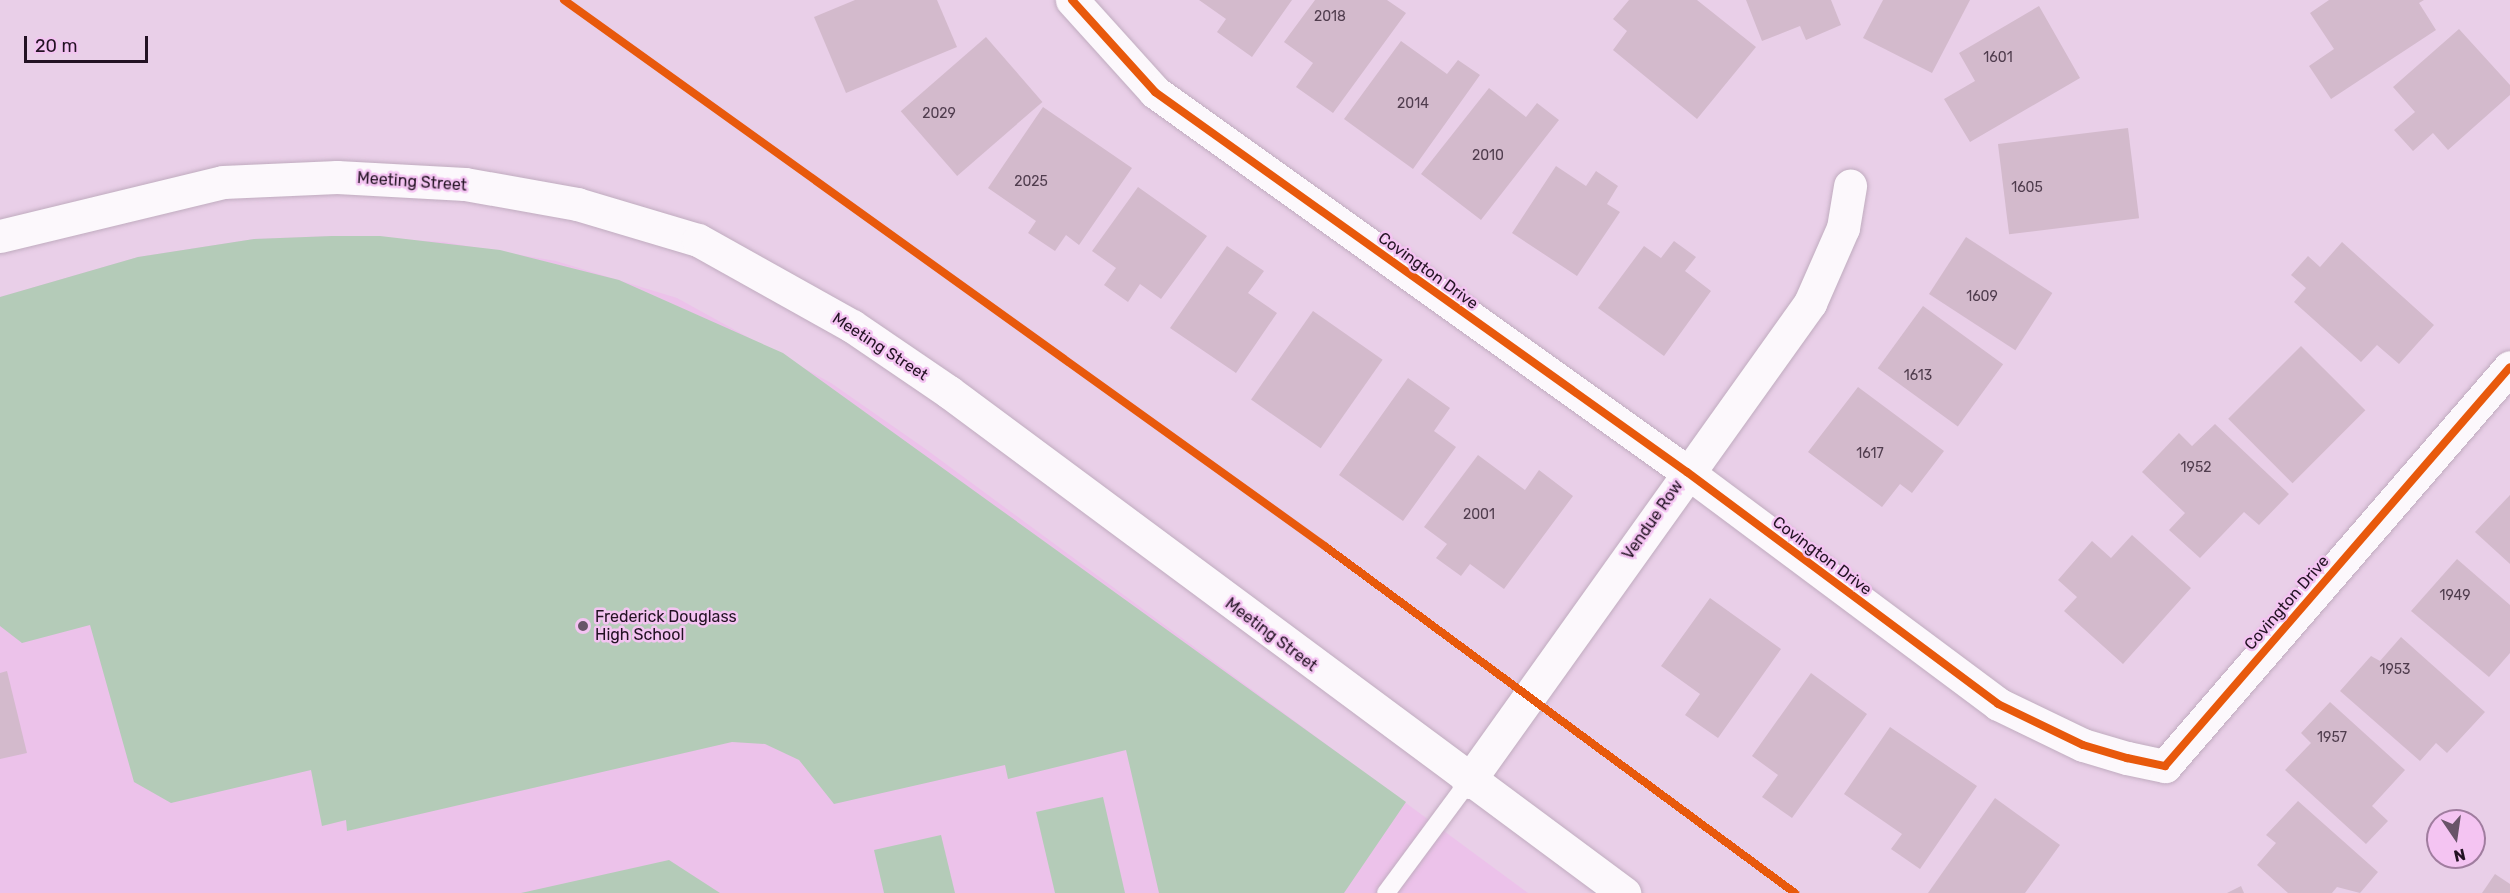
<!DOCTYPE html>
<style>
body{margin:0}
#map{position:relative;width:2510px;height:893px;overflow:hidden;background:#e9cfe8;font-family:Rubik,sans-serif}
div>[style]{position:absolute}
.built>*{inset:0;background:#ecc2ea}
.green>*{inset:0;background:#b4cbb8}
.building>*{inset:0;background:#d3bacc;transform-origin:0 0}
.roads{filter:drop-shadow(0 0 2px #c0acbf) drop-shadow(0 0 2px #c0acbf)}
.service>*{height:18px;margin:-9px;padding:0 9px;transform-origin:9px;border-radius:9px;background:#fcf8fc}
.minor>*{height:33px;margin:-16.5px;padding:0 16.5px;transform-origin:16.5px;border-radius:16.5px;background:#fcf8fc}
.cycleway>*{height:8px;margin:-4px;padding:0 4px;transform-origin:4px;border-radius:4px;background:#e8590c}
.dots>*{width:16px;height:16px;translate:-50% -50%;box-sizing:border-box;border:3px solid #f4c4f2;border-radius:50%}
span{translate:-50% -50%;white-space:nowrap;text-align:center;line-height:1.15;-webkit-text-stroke:5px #f4c4f2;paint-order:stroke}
.number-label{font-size:14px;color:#503d4e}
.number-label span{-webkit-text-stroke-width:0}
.street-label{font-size:16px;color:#231223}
.poi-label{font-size:16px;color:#231223}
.left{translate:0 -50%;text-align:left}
.north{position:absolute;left:2426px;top:809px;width:60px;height:60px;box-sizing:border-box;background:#f4c4f2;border:2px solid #a07d9f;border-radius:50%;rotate:167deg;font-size:16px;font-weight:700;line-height:24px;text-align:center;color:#231223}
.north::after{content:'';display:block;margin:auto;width:21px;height:27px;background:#685468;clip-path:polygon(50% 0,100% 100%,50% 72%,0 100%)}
.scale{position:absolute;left:24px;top:36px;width:124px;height:27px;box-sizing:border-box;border:3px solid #231223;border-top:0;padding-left:8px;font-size:18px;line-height:21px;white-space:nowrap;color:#231223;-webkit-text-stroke:4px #f4c4f2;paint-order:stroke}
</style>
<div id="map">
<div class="built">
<div style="clip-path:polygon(332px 236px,444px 242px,556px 261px,677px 298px,831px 383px,927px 450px,1528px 893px,0 893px,0 297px,138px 257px,254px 239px)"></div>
</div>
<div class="green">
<div style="clip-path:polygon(332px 236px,380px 236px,500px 250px,619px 280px,783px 353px,1406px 802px,1344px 893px,1159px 893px,1126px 750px,1008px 779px,1005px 765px,834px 804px,799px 760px,765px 744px,732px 742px,347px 831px,346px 820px,322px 826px,311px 770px,171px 803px,134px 782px,90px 625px,22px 643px,0 626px,0 297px,138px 257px,254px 239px)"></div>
<div style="clip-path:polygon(1103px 797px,1125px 893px,1055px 893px,1036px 812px)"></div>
<div style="clip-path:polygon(941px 835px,955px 893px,884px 893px,874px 850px)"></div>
<div style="clip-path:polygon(669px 860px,720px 893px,521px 893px)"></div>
</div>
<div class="building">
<div style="clip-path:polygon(855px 0,937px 0,957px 47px,846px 93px,814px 17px)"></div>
<div style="clip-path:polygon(1199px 0,1292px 0,1252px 57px,1217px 32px,1226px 19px)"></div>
<div style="clip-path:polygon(1315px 0,1387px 0,1406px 13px,1333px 113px,1296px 87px,1313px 63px,1284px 42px)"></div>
<div style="clip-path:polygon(1629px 0,1697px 0,1756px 47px,1697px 119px,1613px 50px,1627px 31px,1613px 19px)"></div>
<div style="clip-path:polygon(1746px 0,1831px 0,1841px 25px,1806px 40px,1800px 26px,1762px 41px)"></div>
<div style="clip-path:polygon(1883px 0,1970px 0,1932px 73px,1863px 38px)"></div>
<div style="clip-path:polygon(2329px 0,2424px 0,2419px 3px,2436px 30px,2331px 99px,2309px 66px,2334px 49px,2310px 13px)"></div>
<div style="clip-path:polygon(2039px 6px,2080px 78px,1970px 142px,1944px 99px,1975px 81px,1959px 53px)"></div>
<div style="clip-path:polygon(2459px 29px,2510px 85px,2510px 95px,2448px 150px,2433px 133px,2413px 151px,2394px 130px,2415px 112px,2393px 87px)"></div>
<div style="left:986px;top:37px;width:86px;height:113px;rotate:49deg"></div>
<div style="clip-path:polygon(1401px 41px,1447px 74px,1458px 60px,1480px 75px,1413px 169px,1344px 119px)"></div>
<div style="clip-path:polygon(1489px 88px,1526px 117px,1537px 103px,1559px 120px,1481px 220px,1421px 174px)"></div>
<div style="clip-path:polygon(1043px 107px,1132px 168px,1079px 245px,1066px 235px,1055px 251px,1028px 233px,1036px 221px,988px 188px)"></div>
<div style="left:2128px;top:128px;width:91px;height:131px;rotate:83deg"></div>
<div style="clip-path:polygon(1556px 166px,1586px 186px,1596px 171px,1618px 186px,1607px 204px,1620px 212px,1577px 276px,1512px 233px)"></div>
<div style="clip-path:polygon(1138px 187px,1207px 236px,1161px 299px,1140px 284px,1128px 302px,1104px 285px,1116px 268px,1092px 251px)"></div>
<div style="left:1966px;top:237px;width:103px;height:68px;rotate:33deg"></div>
<div style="clip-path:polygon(1674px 241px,1696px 257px,1685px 271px,1711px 291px,1664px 356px,1598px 308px,1644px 246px,1661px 258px)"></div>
<div style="clip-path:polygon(2342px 242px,2434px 325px,2399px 364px,2377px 345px,2361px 362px,2294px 302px,2306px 288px,2291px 275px,2308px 256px,2320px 267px)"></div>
<div style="clip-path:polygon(1227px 246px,1264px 271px,1248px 293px,1277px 313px,1236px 373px,1170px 328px)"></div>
<div style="left:1923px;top:306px;width:99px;height:77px;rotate:36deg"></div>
<div style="left:1313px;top:311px;width:85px;height:108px;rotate:35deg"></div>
<div style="left:2301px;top:346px;width:91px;height:103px;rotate:45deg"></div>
<div style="clip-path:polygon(1408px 378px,1450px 408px,1434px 431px,1456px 447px,1403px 521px,1339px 475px)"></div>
<div style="clip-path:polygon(1858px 387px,1944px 451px,1912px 493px,1900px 484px,1882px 507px,1808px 452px)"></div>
<div style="clip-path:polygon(2215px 424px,2289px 494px,2259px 525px,2244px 512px,2200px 558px,2169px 530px,2185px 513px,2142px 472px,2179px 433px,2192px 446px)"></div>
<div style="clip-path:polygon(1478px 455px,1525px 490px,1539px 470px,1573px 496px,1504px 589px,1470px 564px,1461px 576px,1436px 558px,1447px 544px,1424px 527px)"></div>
<div style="clip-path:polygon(2510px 495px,2510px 564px,2475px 532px)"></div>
<div style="clip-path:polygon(2132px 535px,2191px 588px,2123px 664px,2064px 611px,2077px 597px,2058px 580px,2092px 541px,2111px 558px)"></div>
<div style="clip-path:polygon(2457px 559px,2510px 605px,2510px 653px,2489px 677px,2411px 611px)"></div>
<div style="clip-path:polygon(1710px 598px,1781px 649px,1718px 738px,1685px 715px,1700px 694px,1661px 666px)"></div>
<div style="clip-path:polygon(2401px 637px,2485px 712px,2447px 753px,2436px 743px,2420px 761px,2340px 691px,2371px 656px,2380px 661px)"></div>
<div style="clip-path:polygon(7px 671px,27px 753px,0 759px,0 673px)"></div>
<div style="clip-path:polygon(1811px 673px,1867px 714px,1792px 818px,1762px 797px,1778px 775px,1752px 756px)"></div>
<div style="clip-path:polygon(2330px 702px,2405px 770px,2372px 806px,2388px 821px,2366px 844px,2285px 770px,2311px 743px,2301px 733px)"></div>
<div style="clip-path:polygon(1890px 727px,1977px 786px,1920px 869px,1891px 849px,1902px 834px,1844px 794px)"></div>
<div style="clip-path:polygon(1995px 798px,2060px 845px,2025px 893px,1928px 893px)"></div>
<div style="clip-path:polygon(2298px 801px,2378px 872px,2360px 893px,2337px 887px,2332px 893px,2288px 893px,2257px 865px,2276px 843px,2266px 835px)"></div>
<div style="clip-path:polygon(2495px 874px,2510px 884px,2510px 893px,2482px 893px)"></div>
<div style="clip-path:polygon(2241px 886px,2244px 893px,2227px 893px)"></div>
</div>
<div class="roads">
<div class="service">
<div style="left:1386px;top:893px;width:138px;rotate:-53.5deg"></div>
</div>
<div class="minor">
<div style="left:1072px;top:0;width:124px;rotate:47.9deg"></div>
<div style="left:1155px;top:92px;width:654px;rotate:35.54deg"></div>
<div style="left:1687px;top:472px;width:388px;rotate:36.7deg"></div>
<div style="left:1998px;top:704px;width:94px;rotate:25.8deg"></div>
<div style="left:2083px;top:745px;width:46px;rotate:16.5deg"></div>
<div style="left:2127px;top:758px;width:39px;rotate:12deg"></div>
<div style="left:2165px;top:766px;width:527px;rotate:-49.15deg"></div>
<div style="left:0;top:236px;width:229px;rotate:-13.6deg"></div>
<div style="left:223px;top:182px;width:114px;rotate:-2.5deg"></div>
<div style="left:337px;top:177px;width:128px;rotate:3.1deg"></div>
<div style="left:465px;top:184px;width:114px;rotate:10.1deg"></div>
<div style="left:577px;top:204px;width:126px;rotate:16.6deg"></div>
<div style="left:698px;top:240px;width:176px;rotate:29.2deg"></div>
<div style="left:852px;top:326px;width:117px;rotate:34.2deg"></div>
<div style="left:949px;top:392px;width:841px;rotate:36.58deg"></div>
<div style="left:1468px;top:782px;width:589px;rotate:-54.47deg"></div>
<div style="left:1810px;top:303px;width:82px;rotate:-66.3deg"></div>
<div style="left:1843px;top:228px;width:43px;rotate:-80.5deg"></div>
</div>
</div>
<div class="cycleway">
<div style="left:564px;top:0;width:938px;rotate:35.67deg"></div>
<div style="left:1326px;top:547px;width:583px;rotate:36.42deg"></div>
<div style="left:1072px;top:0;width:124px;rotate:47.9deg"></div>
<div style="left:1155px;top:92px;width:654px;rotate:35.54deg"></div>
<div style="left:1687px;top:472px;width:388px;rotate:36.7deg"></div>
<div style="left:1998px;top:704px;width:94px;rotate:25.8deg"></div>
<div style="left:2083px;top:745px;width:46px;rotate:16.5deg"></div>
<div style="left:2127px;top:758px;width:39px;rotate:12deg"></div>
<div style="left:2165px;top:766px;width:527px;rotate:-49.15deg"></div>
</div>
<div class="dots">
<div style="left:583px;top:626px;background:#685468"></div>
</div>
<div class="number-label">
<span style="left:1330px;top:17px">2018</span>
<span style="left:1998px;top:58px">1601</span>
<span style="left:1413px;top:104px">2014</span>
<span style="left:939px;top:114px">2029</span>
<span style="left:1488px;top:156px">2010</span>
<span style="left:1031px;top:182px">2025</span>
<span style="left:2027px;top:188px">1605</span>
<span style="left:1982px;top:297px">1609</span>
<span style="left:1918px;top:376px">1613</span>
<span style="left:1870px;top:454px">1617</span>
<span style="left:2196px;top:468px">1952</span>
<span style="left:1479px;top:515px">2001</span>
<span style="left:2455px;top:596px">1949</span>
<span style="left:2395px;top:670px">1953</span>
<span style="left:2332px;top:738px">1957</span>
</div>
<div class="street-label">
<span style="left:412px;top:182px;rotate:4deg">Meeting Street</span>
<span style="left:1428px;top:271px;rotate:36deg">Covington Drive</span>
<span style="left:880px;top:347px;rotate:33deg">Meeting Street</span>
<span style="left:1653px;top:520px;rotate:-55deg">Vendue Row</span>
<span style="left:1822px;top:556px;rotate:37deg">Covington Drive</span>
<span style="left:2287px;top:603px;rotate:-49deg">Covington Drive</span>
<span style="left:1271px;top:635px;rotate:37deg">Meeting Street</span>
</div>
<div class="poi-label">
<span class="left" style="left:595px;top:626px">Frederick Douglass<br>High School</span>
</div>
<div class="north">N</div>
<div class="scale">20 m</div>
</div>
